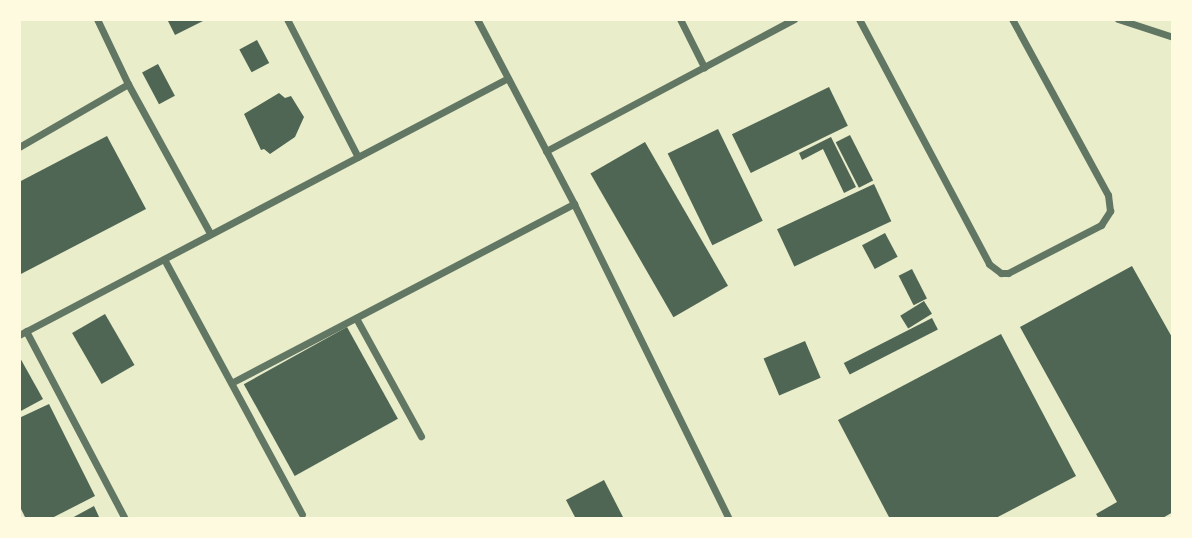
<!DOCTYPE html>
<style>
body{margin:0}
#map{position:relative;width:1192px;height:538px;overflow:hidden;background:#e9edc9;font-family:Figtree,sans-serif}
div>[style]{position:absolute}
.building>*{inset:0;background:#4f6655;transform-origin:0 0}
.minor>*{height:7px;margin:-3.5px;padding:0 3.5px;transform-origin:3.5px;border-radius:3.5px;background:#617663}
span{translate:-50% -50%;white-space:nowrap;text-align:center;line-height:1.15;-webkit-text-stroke:5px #fefae0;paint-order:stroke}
.frame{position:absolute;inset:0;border:21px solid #fefae0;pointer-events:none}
</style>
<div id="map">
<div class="building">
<div style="clip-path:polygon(167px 19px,207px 19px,175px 35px)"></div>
<div style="left:257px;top:40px;width:26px;height:20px;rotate:62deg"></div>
<div style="left:158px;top:64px;width:36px;height:18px;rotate:62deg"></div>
<div style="left:829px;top:87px;width:43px;height:108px;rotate:64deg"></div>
<div style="clip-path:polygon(279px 93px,285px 98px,291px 96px,304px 117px,295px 137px,270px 154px,264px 149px,261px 150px,244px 114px)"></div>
<div style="left:718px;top:129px;width:102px;height:56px;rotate:64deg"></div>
<div style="left:850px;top:135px;width:51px;height:16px;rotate:63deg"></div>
<div style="clip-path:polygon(107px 136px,146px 209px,19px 275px,19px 182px)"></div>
<div style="clip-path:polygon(831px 137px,856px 187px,844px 193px,823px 149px,802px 160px,799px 153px)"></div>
<div style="left:645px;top:142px;width:166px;height:63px;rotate:60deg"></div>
<div style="left:874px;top:184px;width:41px;height:107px;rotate:65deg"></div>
<div style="left:885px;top:233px;width:27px;height:26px;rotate:62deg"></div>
<div style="clip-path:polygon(1132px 266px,1173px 339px,1173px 512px,1161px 519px,1099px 519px,1096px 514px,1117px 502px,1020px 327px)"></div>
<div style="left:912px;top:269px;width:33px;height:15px;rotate:63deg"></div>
<div style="left:924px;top:301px;width:15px;height:28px;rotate:58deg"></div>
<div style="left:105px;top:314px;width:59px;height:38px;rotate:60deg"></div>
<div style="left:932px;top:318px;width:13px;height:99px;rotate:63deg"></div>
<div style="left:347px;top:327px;width:105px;height:118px;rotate:61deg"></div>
<div style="clip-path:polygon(1001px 334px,1076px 476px,994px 519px,890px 519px,838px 420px)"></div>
<div style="left:805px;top:341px;width:40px;height:45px;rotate:67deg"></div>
<div style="clip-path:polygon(19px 356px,43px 399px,19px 412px)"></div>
<div style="clip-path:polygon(49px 404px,95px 496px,50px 519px,26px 519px,19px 505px,19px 418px)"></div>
<div style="clip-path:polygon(604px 480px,624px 519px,576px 519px,566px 500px)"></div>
<div style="clip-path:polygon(94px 506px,100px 519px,70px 519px)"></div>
</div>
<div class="minor">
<div style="left:97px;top:19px;width:72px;rotate:64.5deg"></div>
<div style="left:287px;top:19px;width:155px;rotate:62.8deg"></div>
<div style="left:477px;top:19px;width:209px;rotate:62.3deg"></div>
<div style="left:574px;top:204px;width:351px;rotate:63.8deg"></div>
<div style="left:680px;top:19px;width:54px;rotate:63.4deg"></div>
<div style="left:859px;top:19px;width:277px;rotate:62deg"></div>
<div style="left:989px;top:264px;width:15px;rotate:37deg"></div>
<div style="left:1001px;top:273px;width:7px"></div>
<div style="left:1008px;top:273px;width:105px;rotate:-27.3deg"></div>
<div style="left:1101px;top:225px;width:17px;rotate:-57deg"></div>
<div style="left:1110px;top:211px;width:16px;rotate:-97deg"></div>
<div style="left:1108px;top:195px;width:200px;rotate:-118.6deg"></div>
<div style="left:1118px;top:19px;width:58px;rotate:18.1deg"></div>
<div style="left:19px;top:147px;width:126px;rotate:-30deg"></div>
<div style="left:128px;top:84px;width:170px;rotate:61.2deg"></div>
<div style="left:546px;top:151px;width:281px;rotate:-28deg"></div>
<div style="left:164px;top:259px;width:290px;rotate:61.6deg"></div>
<div style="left:356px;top:318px;width:135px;rotate:61.2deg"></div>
<div style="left:26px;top:331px;width:212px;rotate:62.2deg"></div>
<div style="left:19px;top:335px;width:552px;rotate:-27.72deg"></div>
<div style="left:233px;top:382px;width:385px;rotate:-27.6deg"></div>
</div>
<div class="frame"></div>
</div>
